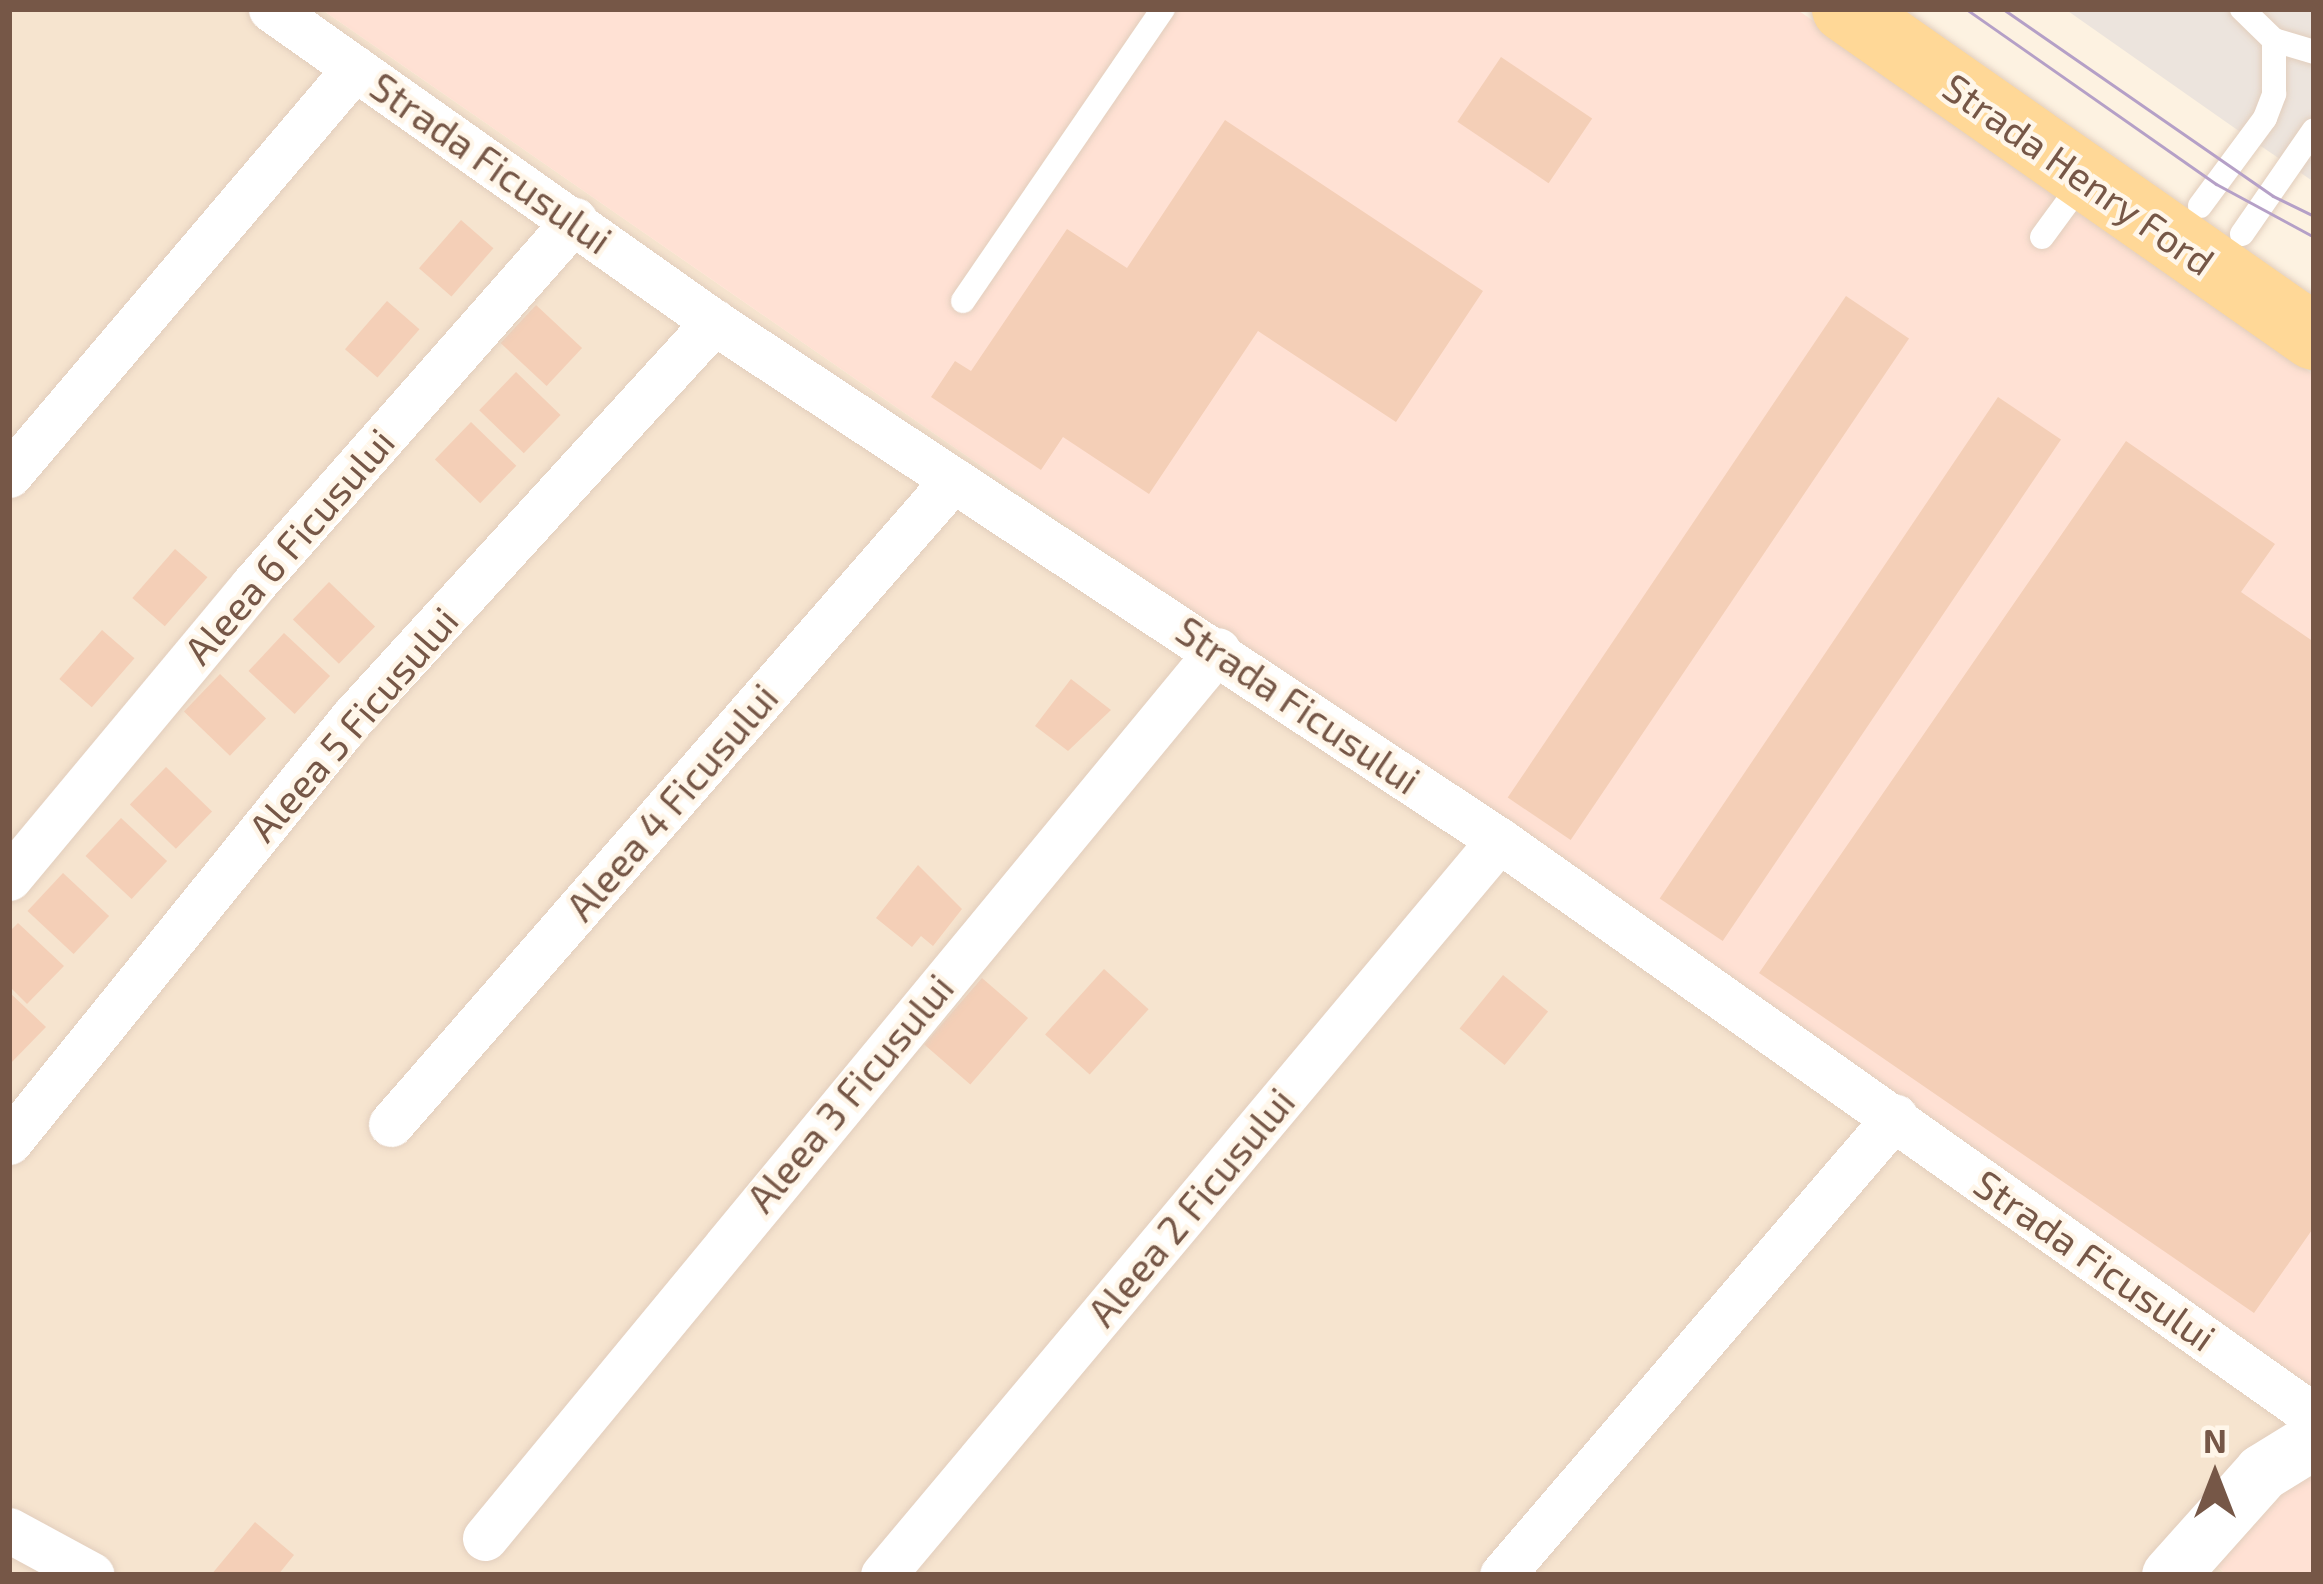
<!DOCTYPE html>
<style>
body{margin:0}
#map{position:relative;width:2323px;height:1584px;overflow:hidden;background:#fdf2e1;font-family:"Exo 2",sans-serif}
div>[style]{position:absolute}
.residential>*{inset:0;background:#f6e4cf}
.commercial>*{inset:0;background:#ffe1d4}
.industrial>*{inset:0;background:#ece4dd}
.building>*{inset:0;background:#f4cfb7;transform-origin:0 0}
.roads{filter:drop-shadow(0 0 3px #e2cebd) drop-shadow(0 0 3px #e2cebd)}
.service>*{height:24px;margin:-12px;padding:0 12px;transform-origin:12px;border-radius:12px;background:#fff}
.minor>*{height:45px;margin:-22.5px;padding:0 22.5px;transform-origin:22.5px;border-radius:22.5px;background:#fff}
.tertiary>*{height:57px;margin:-28.5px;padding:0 28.5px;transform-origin:28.5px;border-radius:28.5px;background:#fff}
.primary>*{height:66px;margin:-33px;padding:0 33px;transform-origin:33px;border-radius:33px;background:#ffd897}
.tram>*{height:3px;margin:-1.5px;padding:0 1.5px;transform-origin:1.5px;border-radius:1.5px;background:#b5a0c7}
span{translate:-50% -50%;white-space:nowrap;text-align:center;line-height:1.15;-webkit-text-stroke:9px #fff6e9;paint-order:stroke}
.street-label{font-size:39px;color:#765747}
.frame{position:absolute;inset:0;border:12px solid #765747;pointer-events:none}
.north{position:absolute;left:2155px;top:1416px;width:120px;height:120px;-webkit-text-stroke:9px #fff6e9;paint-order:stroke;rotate:0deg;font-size:33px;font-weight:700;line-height:48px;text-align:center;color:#765747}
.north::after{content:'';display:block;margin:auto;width:42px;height:54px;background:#765747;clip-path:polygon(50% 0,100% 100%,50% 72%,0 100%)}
</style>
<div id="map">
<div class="residential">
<div style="clip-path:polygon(9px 9px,321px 9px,2314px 1389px,2210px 1561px,2227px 1575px,9px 1575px)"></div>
</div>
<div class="commercial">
<div style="clip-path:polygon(321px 9px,1796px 9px,1944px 110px,2314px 375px,2314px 1389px)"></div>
<div style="clip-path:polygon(2314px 1432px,2314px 1575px,2227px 1575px,2209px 1560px)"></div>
</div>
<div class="industrial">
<div style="clip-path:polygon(2065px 9px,2314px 9px,2314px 182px,2246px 136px)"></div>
</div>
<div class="building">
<div style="left:1501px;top:57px;width:110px;height:78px;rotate:34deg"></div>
<div style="clip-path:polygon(1225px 120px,1483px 291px,1396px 422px,1258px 331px,1149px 494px,1063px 437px,1041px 470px,931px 397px,955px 361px,971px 371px,1067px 229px,1127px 268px)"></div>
<div style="left:461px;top:220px;width:43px;height:64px;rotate:41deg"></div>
<div style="left:1846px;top:296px;width:76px;height:605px;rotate:34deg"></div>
<div style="left:387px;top:301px;width:43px;height:64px;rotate:41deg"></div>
<div style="left:536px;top:305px;width:63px;height:52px;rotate:43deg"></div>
<div style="left:516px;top:372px;width:62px;height:53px;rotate:44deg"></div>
<div style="left:1998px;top:397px;width:76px;height:605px;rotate:34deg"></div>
<div style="left:471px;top:422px;width:63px;height:52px;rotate:44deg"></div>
<div style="clip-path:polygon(2126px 441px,2275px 544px,2241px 592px,2314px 642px,2314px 1227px,2254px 1313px,1759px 973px)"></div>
<div style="left:175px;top:549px;width:43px;height:65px;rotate:41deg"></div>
<div style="left:329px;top:582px;width:64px;height:52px;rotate:44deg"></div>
<div style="left:102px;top:630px;width:43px;height:65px;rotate:41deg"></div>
<div style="left:284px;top:633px;width:63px;height:52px;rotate:43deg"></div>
<div style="left:220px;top:674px;width:64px;height:52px;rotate:44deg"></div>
<div style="clip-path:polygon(1071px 679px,1111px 710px,1068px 751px,1035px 726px)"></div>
<div style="left:166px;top:767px;width:64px;height:52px;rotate:44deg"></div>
<div style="left:121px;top:818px;width:63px;height:52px;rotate:43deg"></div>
<div style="clip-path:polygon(918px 865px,962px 909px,933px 946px,921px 936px,912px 947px,876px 918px)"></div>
<div style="left:63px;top:873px;width:63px;height:52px;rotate:43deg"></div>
<div style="clip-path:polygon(18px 923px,64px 966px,27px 1004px,9px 986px,9px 932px)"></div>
<div style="left:1104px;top:969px;width:60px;height:88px;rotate:42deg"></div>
<div style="left:1503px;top:975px;width:58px;height:69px;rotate:39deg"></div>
<div style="left:982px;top:978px;width:61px;height:88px;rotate:41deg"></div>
<div style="clip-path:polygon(9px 992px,46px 1027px,9px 1065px)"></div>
<div style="clip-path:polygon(255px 1522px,294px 1555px,278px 1575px,211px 1575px)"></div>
</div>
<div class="roads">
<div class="service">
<div style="left:2242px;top:9px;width:45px;rotate:44.1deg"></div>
<div style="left:2274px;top:40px;width:42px;rotate:16.7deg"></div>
<div style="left:2200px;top:206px;width:109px;rotate:-53.5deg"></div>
<div style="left:2265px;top:118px;width:26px;rotate:-69deg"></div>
<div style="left:2274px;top:94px;width:54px;rotate:-90deg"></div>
<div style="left:2242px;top:234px;width:126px;rotate:-55.3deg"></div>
<div style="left:2042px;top:237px;width:69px;rotate:-53.8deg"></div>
<div style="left:963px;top:301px;width:354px;rotate:-55.6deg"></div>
</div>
<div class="minor">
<div style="left:271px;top:9px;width:542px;rotate:35.24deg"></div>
<div style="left:714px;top:322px;width:941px;rotate:33.42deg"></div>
<div style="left:1499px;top:840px;width:998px;rotate:35.25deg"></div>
<div style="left:9px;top:475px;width:534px;rotate:-49.63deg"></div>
<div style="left:9px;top:878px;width:380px;rotate:-50.2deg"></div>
<div style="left:252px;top:586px;width:488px;rotate:-48.6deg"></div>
<div style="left:391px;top:1124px;width:855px;rotate:-48.89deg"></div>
<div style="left:9px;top:1142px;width:545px;rotate:-51.03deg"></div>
<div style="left:352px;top:718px;width:537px;rotate:-47.57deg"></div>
<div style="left:9px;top:1530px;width:94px;rotate:28.5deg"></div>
<div style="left:485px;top:1538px;width:1151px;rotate:-50.46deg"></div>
<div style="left:883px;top:1575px;width:959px;rotate:-50.03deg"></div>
<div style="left:1502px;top:1575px;width:604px;rotate:-49.37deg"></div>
</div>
<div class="tertiary">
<div style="left:2170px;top:1575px;width:138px;rotate:-48.2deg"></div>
<div style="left:2262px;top:1472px;width:61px;rotate:-31.6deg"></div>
</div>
<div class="primary">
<div style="left:1845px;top:9px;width:572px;rotate:34.97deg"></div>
</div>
</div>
<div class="tram">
<div style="left:1966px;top:9px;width:305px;rotate:35deg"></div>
<div style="left:2216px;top:184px;width:111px;rotate:28.4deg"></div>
<div style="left:2003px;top:9px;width:328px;rotate:34.7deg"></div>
<div style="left:2273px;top:196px;width:46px;rotate:26deg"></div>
</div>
<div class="street-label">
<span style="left:491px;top:163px;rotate:35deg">Strada Ficusului</span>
<span style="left:2079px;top:174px;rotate:35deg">Strada Henry Ford</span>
<span style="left:289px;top:546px;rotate:-49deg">Aleea 6 Ficusului</span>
<span style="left:1298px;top:705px;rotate:34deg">Strada Ficusului</span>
<span style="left:353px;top:724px;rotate:-49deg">Aleea 5 Ficusului</span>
<span style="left:672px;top:802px;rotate:-49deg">Aleea 4 Ficusului</span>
<span style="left:850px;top:1093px;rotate:-50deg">Aleea 3 Ficusului</span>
<span style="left:1191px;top:1207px;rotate:-50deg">Aleea 2 Ficusului</span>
<span style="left:2095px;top:1260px;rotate:35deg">Strada Ficusului</span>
</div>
<div class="frame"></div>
<div class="north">N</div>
</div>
